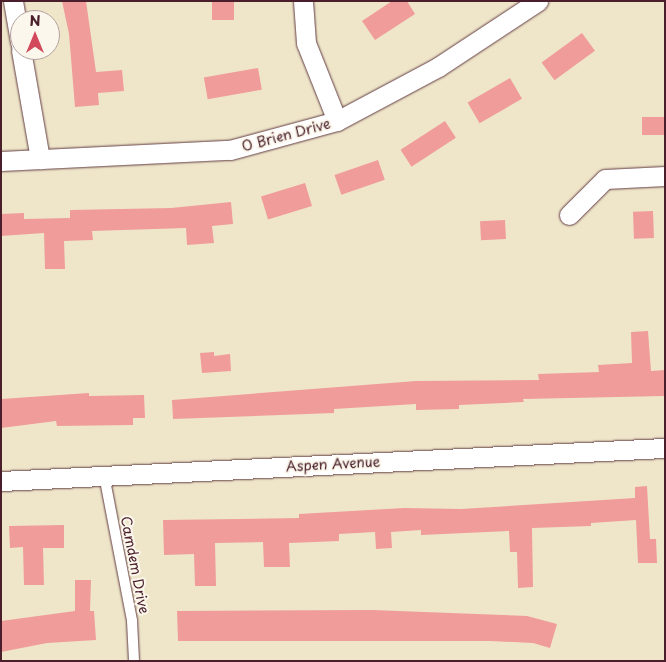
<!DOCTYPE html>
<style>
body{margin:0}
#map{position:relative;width:666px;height:662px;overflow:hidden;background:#efe6ca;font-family:"Playpen Sans",sans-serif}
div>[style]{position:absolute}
.building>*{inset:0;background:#f09c9a;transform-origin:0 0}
.roads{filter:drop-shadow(0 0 1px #633d43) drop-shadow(0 0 1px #633d43)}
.lane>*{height:10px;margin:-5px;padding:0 5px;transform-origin:5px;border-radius:5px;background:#fff}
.street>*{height:19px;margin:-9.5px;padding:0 9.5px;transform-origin:9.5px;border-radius:9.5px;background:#fff}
span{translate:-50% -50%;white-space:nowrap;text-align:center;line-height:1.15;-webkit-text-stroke:4px #fbf7ec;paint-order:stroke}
.street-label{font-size:14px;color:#4a1f2b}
.frame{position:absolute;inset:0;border:2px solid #4a1f2b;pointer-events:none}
.north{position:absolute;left:10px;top:10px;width:50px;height:50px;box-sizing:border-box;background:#fbf7ec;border:1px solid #b4a19f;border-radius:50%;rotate:0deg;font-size:14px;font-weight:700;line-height:20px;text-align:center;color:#4a1f2b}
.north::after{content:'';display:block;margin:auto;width:18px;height:22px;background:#d1495b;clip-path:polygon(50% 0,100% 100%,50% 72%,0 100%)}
</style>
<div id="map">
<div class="building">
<div style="clip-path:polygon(62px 1px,86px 1px,96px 72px,122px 70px,124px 91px,98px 93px,99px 105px,75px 107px,69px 34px)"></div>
<div style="left:212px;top:1px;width:22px;height:19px"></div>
<div style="clip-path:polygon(392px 1px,407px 1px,415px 14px,375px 40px,362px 21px)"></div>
<div style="left:582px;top:33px;width:22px;height:50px;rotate:54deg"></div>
<div style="left:258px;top:68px;width:22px;height:55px;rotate:80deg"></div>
<div style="left:510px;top:78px;width:24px;height:49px;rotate:60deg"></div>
<div style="left:665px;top:117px;width:18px;height:23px;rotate:90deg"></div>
<div style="left:445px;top:121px;width:20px;height:53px;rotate:57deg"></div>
<div style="left:378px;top:160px;width:21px;height:46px;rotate:71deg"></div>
<div style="left:305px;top:183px;width:24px;height:46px;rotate:73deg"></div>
<div style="clip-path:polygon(231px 202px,233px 224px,212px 226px,214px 243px,187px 245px,186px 228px,92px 231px,93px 240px,64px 241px,65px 269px,45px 269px,44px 233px,1px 236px,1px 214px,24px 213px,24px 219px,70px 218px,70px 210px,171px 208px)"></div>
<div style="left:653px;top:211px;width:27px;height:20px;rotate:88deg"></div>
<div style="left:505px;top:220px;width:19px;height:25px;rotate:87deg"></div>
<div style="clip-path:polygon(648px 331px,651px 371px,665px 370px,665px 396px,523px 399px,524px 402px,459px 405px,459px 409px,416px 410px,416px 404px,334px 409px,334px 413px,173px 419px,172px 400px,416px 381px,539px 380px,538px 374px,599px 372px,598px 365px,632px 363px,631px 332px)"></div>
<div style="clip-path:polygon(214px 352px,214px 356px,230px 354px,231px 371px,202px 373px,200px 353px)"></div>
<div style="clip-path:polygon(89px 393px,89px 396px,144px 395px,145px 418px,133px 418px,133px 425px,57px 426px,56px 421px,1px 428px,1px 399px)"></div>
<div style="clip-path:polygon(647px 486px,650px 539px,656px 539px,657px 563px,638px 563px,636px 520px,591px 523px,591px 526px,532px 528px,533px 587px,518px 588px,517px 552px,510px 552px,509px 531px,421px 535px,421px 530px,391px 532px,392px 548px,376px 549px,375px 532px,339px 534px,339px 541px,289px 543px,290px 567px,264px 567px,263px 542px,215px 543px,216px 586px,195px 586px,194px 554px,164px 555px,163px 520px,299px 518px,299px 514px,404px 508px,461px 509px,603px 500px,635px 498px,635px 487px)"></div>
<div style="clip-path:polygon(64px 525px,64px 548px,43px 548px,44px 585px,24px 585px,23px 547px,10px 548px,9px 526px)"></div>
<div style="clip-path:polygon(75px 580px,91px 580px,90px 611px,94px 611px,96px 640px,47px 643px,1px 652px,1px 621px,75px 611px)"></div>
<div style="clip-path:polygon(372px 610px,527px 616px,557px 624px,550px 648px,533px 643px,490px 641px,178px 641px,177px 611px)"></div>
</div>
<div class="roads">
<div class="lane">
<div style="left:104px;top:475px;width:149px;rotate:79.1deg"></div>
<div style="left:132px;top:621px;width:40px;rotate:87.1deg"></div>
</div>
<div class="street">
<div style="left:13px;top:1px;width:42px;rotate:80.3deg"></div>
<div style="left:303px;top:1px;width:42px;rotate:85.9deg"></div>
<div style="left:306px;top:43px;width:84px;rotate:68.3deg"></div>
<div style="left:21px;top:50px;width:111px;rotate:80.1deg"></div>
<div style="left:1px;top:161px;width:229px;rotate:-2.8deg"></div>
<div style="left:230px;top:150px;width:111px;rotate:-15.2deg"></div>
<div style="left:337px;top:121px;width:115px;rotate:-28.1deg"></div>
<div style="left:438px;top:67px;width:120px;rotate:-33.4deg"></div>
<div style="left:569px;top:215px;width:51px;rotate:-45deg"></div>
<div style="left:605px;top:179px;width:60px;rotate:-2.9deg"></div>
<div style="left:1px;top:481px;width:665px;rotate:-2.85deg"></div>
</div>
</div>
<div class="street-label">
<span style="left:286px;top:135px;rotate:-15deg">O Brien Drive</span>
<span style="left:333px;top:464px;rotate:-3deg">Aspen Avenue</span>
<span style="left:135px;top:565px;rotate:79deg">Camdem Drive</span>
</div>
<div class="frame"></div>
<div class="north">N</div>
</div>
